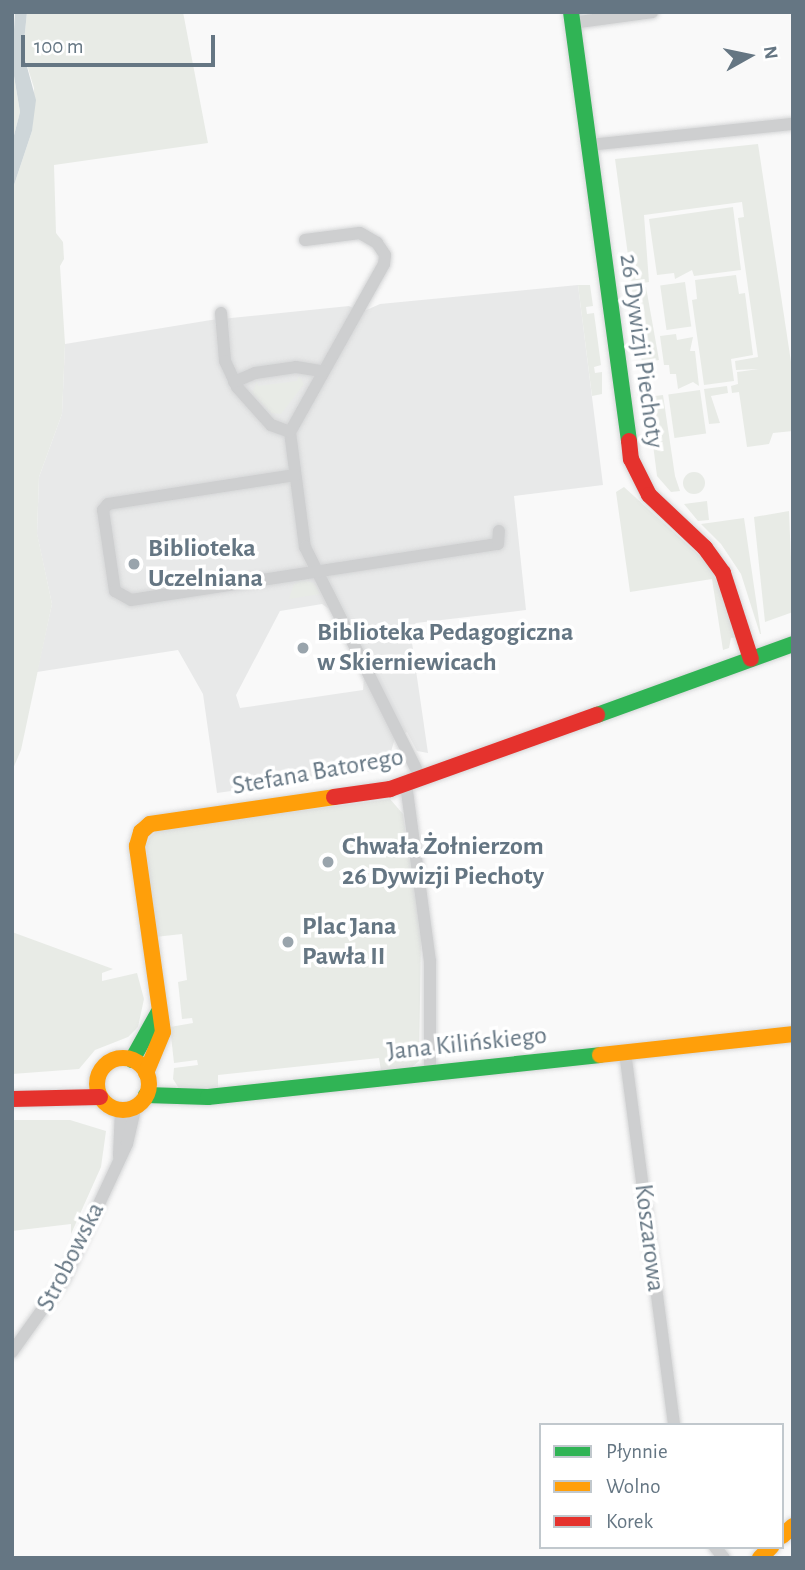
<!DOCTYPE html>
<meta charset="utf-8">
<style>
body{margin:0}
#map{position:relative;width:805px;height:1570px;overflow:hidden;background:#f9f9f9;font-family:"Alegreya Sans",sans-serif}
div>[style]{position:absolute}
.built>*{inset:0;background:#e8e9e9}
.green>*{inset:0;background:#e8ebe6;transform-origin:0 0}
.round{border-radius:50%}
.water>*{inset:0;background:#ced6d9}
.roads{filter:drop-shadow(0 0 2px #d5d6d7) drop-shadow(0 0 2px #d5d6d7)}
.street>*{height:12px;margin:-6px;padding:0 6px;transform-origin:6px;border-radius:6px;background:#cecfd0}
.fast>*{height:16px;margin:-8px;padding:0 8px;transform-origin:8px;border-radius:8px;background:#30b455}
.slow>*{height:16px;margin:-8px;padding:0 8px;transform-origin:8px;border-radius:8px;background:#ff9f0a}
.slow>.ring{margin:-8px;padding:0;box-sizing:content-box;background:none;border:16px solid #ff9f0a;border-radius:50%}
.jam>*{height:16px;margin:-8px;padding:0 8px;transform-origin:8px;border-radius:8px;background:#e5322d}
.dots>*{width:19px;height:19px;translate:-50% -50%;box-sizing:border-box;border:4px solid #fff;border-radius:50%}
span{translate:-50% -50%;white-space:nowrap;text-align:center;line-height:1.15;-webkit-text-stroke:7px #fff;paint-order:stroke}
.street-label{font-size:26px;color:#657683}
.poi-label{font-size:26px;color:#657683;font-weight:700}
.left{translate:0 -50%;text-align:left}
.frame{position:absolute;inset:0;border:14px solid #657683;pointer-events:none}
.legend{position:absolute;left:539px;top:1423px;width:245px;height:126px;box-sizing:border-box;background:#fff;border:2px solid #c1c8cd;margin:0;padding:9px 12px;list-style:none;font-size:21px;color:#657683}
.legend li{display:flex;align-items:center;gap:14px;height:35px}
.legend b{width:35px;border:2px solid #c1c8cd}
.north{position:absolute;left:714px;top:21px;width:70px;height:70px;-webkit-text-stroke:5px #fff;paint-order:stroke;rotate:81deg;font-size:19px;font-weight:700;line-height:28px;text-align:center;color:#657683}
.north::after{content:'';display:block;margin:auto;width:24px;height:32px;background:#657683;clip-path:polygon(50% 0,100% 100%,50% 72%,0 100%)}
.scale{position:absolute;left:21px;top:35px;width:194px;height:32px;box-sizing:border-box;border:4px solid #657683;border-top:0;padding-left:9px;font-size:21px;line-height:24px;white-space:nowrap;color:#657683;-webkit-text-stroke:5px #fff;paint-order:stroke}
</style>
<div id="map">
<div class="built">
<div style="clip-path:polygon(evenodd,578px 285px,603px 485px,514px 496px,526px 610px,416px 623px,410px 629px,428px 753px,417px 751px,407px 732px,395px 738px,388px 762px,375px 764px,375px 771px,217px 793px,203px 694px,178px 650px,37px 672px,52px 604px,37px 534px,39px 477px,62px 414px,65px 344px,211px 320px,349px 306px,362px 312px,380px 304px,578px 285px,322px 604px,329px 609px,364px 678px,363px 690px,240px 708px,236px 695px,280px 611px,322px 604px)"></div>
</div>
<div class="green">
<div style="clip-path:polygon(27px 12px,183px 12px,208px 143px,54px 165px,56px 233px,63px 242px,64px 259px,60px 266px,65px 344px,62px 414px,39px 477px,37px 533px,52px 604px,21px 750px,12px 771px,12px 191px,32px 131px,34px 88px,23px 52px)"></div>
<div style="clip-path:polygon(12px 64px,20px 112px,12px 143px)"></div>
<div style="clip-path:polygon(758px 144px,793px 375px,793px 431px,773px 433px,769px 444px,747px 447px,739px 392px,732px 393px,731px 386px,738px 384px,737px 372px,759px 369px,736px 370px,735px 361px,758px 357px,738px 218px,744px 217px,742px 202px,644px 215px,649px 282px,632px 285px,615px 159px)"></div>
<div style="clip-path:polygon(733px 207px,741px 270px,694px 276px,692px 270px,675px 279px,674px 273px,657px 275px,649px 219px)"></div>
<div style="clip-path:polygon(736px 275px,739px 294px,745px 293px,753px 355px,731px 359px,734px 381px,704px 385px,692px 300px,697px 299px,695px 280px)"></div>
<div style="left:685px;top:282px;width:45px;height:25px;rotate:82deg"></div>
<div style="clip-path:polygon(578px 285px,590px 285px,593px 306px,586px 307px,587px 314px,594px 313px,601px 365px,594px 367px,595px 373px,602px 372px,602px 394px,592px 396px)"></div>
<div style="clip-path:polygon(646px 287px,659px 360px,648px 362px,652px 392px,646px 393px,632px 289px)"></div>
<div style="clip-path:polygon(676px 334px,677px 340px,693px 337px,690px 351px,695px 351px,699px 386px,693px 382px,678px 389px,676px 374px,670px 374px,669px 365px,664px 365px,660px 336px)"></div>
<div style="clip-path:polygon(299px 376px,304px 384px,281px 414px,271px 413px,252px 393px,257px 381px,258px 386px,297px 381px)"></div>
<div style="clip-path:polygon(727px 386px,728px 393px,711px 396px,720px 423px,709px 424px,704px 389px)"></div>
<div style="left:700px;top:390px;width:44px;height:32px;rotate:82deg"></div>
<div style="clip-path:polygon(663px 395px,675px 476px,680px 491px,671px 492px,657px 476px,647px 397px)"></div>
<div class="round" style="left:683px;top:472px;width:22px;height:22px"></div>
<div style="clip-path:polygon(624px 487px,711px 566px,737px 637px,731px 638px,729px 648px,723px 650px,712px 579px,630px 592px,616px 492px)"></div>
<div style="clip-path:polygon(707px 501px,709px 520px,698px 521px,684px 504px)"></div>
<div style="clip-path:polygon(789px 511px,793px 612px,765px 622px,754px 517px)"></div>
<div style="clip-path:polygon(744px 518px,761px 634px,760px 634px,741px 574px,721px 544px,701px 524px)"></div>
<div style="clip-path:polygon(303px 580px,314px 583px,320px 594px,289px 599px,294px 584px)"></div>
<div style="clip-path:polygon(390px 799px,403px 814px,421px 937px,419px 1061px,412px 1067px,381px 1071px,379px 1058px,218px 1075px,218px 1089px,180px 1090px,173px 1079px,174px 1068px,198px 1065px,197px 1060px,174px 1063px,170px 1027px,193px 1023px,192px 1018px,182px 1019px,178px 982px,187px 980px,182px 934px,155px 937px,146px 845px,150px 837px,159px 829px)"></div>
<div style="clip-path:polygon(12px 932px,113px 969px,102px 973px,102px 981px,137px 973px,144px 999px,138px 1027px,128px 1037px,95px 1050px,79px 1069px,12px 1074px)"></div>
<div style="clip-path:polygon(12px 1120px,70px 1120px,106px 1131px,101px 1167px,71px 1234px,71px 1224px,12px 1231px)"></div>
</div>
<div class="water">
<div style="clip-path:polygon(15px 12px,27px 12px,23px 52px,36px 100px,32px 131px,12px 191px,12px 143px,20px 112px,12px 64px)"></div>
</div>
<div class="roads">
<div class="street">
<div style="left:572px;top:23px;width:81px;rotate:-7.8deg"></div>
<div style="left:589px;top:145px;width:205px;rotate:-5.9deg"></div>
<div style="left:305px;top:240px;width:55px;rotate:-7.3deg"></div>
<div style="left:360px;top:233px;width:20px;rotate:30deg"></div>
<div style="left:377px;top:243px;width:14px;rotate:56deg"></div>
<div style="left:385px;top:255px;width:9px;rotate:96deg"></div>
<div style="left:384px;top:264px;width:193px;rotate:119.2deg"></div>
<div style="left:290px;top:432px;width:116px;rotate:82.6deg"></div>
<div style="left:305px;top:547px;width:259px;rotate:63.4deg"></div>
<div style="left:221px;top:313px;width:48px;rotate:85.2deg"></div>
<div style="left:225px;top:361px;width:29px;rotate:65deg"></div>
<div style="left:237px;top:387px;width:51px;rotate:48.2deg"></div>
<div style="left:271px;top:425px;width:20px;rotate:20deg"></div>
<div style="left:234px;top:382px;width:23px;rotate:-23deg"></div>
<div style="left:255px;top:373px;width:41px;rotate:-8.3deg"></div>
<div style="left:296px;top:367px;width:26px;rotate:9deg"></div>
<div style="left:295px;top:475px;width:189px;rotate:171.2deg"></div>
<div style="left:108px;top:504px;width:8px;rotate:130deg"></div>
<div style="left:103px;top:510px;width:82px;rotate:81.6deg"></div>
<div style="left:115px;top:591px;width:18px;rotate:29deg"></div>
<div style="left:131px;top:600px;width:371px;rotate:-8.7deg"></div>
<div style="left:498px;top:544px;width:13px;rotate:-86deg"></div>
<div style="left:406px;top:784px;width:179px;rotate:82.3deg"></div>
<div style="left:430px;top:961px;width:112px;rotate:90deg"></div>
<div style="left:625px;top:1052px;width:376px;rotate:82.5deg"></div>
<div style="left:119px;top:1156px;width:46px;rotate:-87.5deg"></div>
<div style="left:12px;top:1352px;width:90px;rotate:-54.5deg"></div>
<div style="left:64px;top:1279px;width:149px;rotate:-65deg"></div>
<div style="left:127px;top:1144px;width:39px;rotate:-77deg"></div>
<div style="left:715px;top:1547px;width:14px;rotate:51deg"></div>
</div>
<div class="fast">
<div style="left:571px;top:12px;width:433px;rotate:82.3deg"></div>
<div style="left:597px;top:715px;width:208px;rotate:-19.9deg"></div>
<div style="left:132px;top:1060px;width:54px;rotate:-61deg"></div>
<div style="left:146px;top:1095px;width:62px;rotate:1.8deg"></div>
<div style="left:208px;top:1097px;width:394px;rotate:-6.1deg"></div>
</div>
<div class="slow">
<div style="left:600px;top:1055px;width:194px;rotate:-6.2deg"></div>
<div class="ring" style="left:97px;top:1058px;width:36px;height:36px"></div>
<div style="left:146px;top:1073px;width:44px;rotate:-67.5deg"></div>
<div style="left:163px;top:1032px;width:188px;rotate:-98deg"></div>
<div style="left:137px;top:846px;width:15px;rotate:-74deg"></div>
<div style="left:141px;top:832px;width:12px;rotate:-42deg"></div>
<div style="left:150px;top:824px;width:186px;rotate:-8.3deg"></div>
<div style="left:782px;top:1536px;width:15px;rotate:-42deg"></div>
<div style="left:760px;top:1558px;width:16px;rotate:-45deg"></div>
</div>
<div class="jam">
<div style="left:629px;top:441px;width:18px;rotate:84deg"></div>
<div style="left:631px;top:459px;width:40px;rotate:63.4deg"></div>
<div style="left:649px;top:495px;width:77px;rotate:43.4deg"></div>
<div style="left:705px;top:548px;width:31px;rotate:54deg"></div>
<div style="left:723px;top:573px;width:90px;rotate:72deg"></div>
<div style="left:334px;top:797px;width:57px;rotate:-8.1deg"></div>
<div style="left:390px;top:789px;width:220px;rotate:-19.7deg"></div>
<div style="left:12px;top:1099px;width:88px;rotate:-1.3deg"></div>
</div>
</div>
<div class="dots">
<div style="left:134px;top:564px;background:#99a4ac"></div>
<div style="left:303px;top:648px;background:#99a4ac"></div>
<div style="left:328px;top:862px;background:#99a4ac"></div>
<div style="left:288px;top:942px;background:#99a4ac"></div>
</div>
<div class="street-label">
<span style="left:641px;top:351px;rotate:82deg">26 Dywizji Piechoty</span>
<span style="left:318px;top:772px;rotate:-10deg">Stefana Batorego</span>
<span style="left:467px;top:1044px;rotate:-6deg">Jana Kilińskiego</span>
<span style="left:649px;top:1238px;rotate:83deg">Koszarowa</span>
<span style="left:71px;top:1257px;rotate:-63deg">Strobowska</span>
</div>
<div class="poi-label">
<span class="left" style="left:148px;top:564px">Biblioteka<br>Uczelniana</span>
<span class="left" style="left:317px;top:648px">Biblioteka Pedagogiczna<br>w Skierniewicach</span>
<span class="left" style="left:342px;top:862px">Chwała Żołnierzom<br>26 Dywizji Piechoty</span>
<span class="left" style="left:302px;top:942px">Plac Jana<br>Pawła II</span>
</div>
<div class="frame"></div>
<ul class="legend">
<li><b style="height:9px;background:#30b455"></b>Płynnie</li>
<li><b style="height:9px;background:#ff9f0a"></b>Wolno</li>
<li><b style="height:9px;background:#e5322d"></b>Korek</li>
</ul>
<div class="north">N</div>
<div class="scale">100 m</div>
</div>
